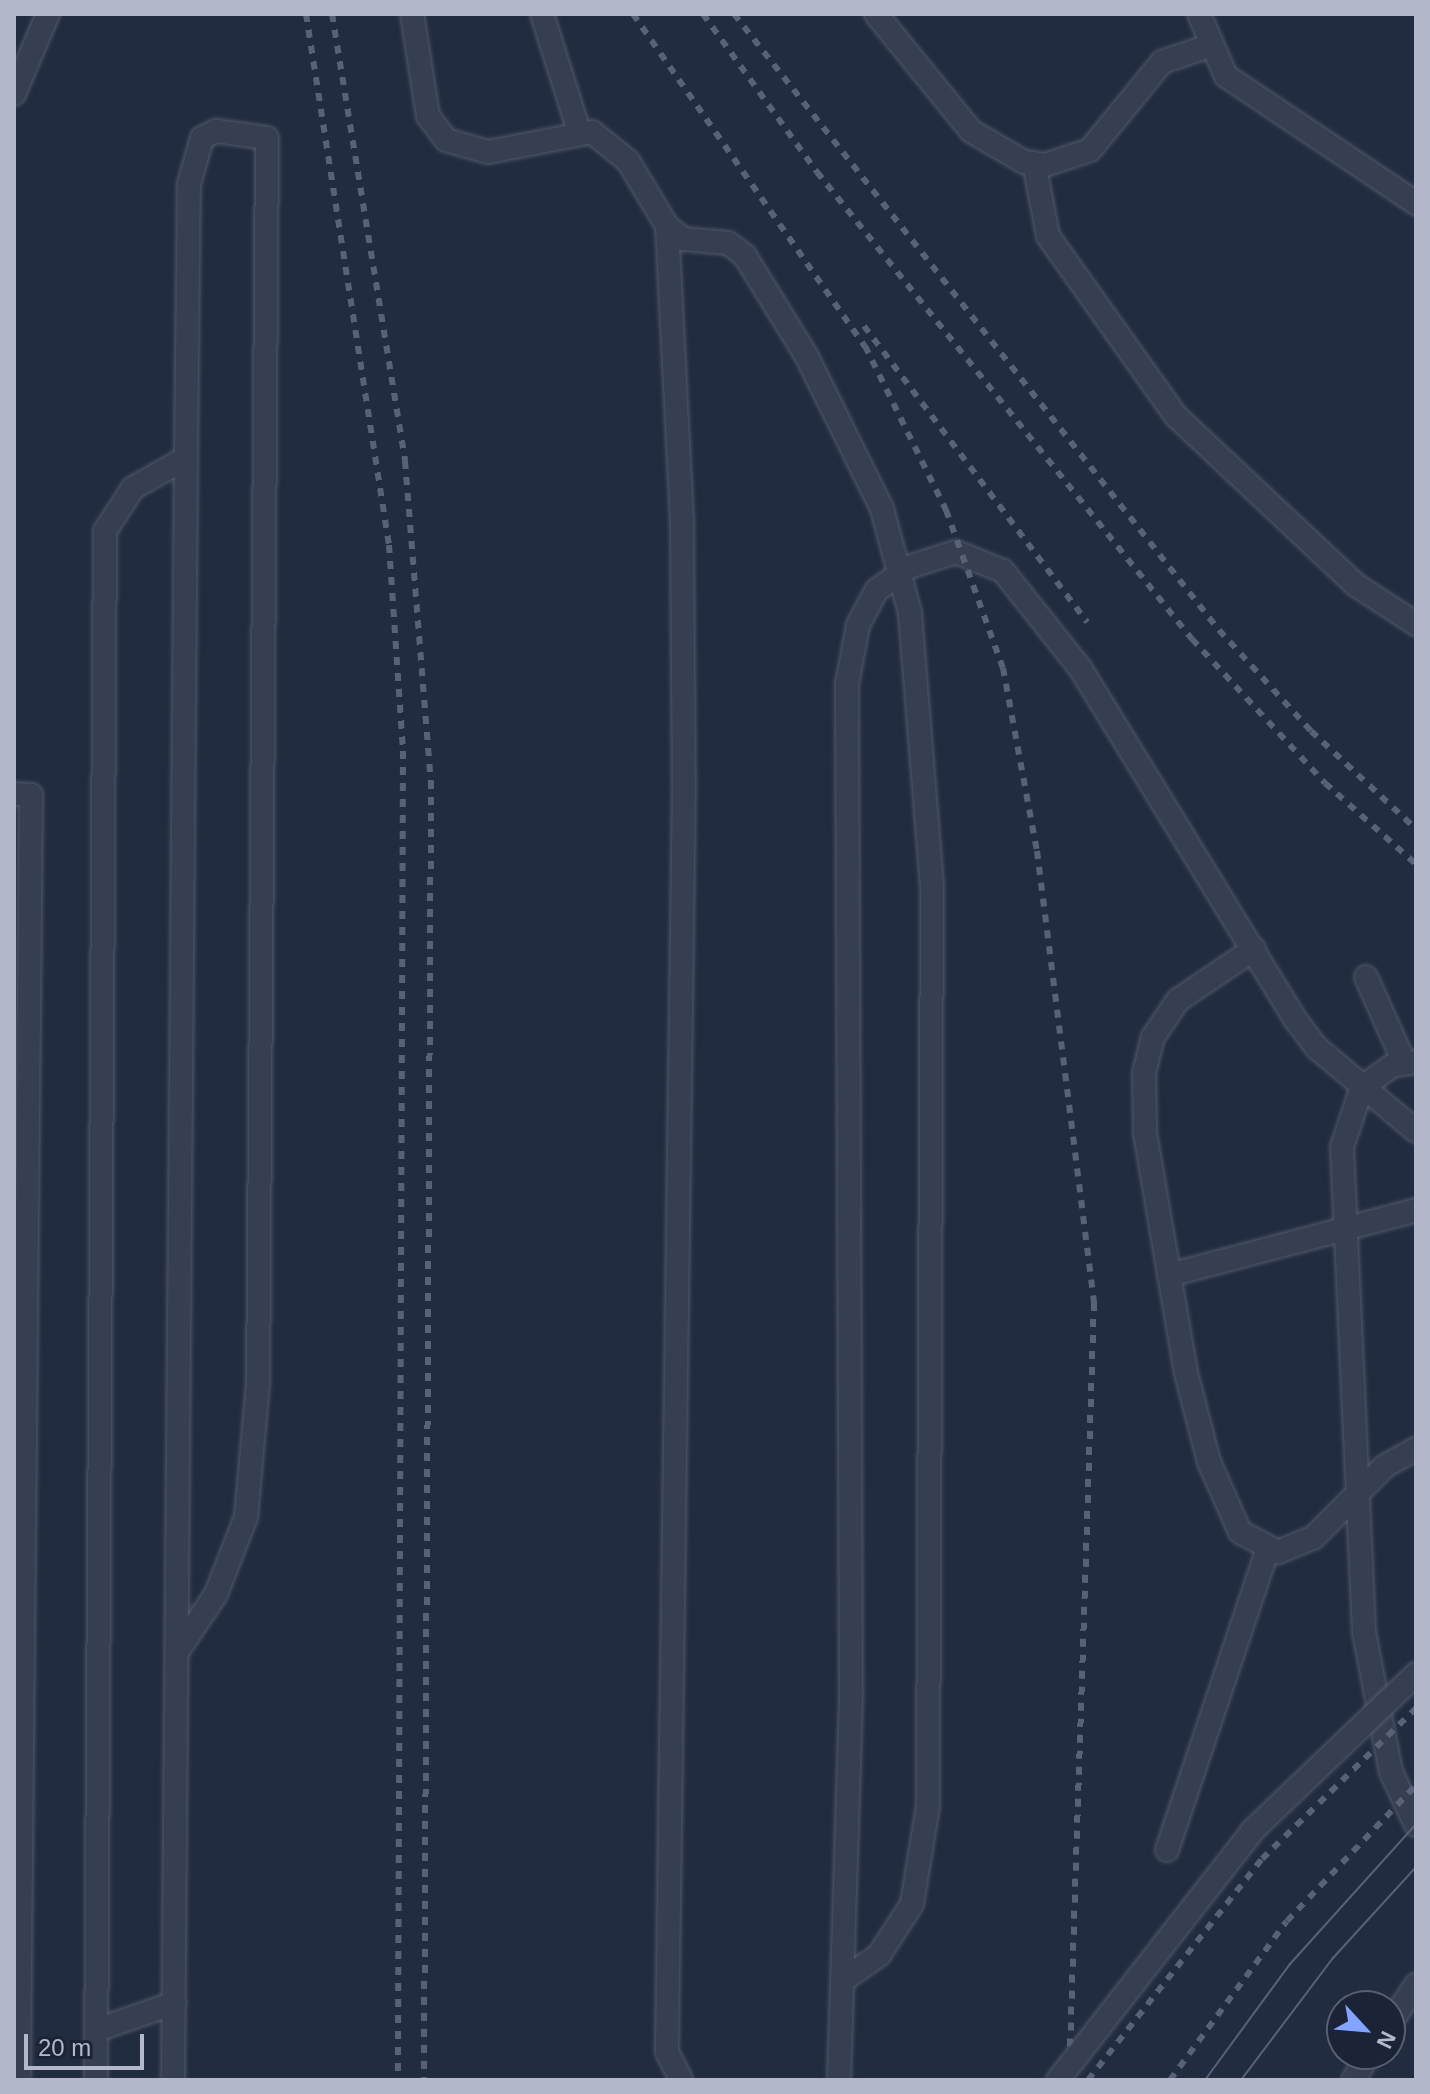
<!DOCTYPE html>
<style>
body{margin:0}
#map{position:relative;width:1430px;height:2094px;overflow:hidden;background:#222c41;font-family:Helvetica,sans-serif}
div>[style]{position:absolute}
.roads{filter:drop-shadow(0 0 2px #51596b) drop-shadow(0 0 2px #51596b)}
.lane>*{height:22px;margin:-11px;padding:0 11px;transform-origin:11px;border-radius:11px;background:#363e51}
.tram>*{height:2px;margin:-1px;padding:0 1px;transform-origin:1px;border-radius:1px;background:#586178}
.rail>*{height:6px;margin-top:-3px;transform-origin:0;background:repeating-linear-gradient(90deg,#586178 0 8px,transparent 0 16px)}
.bridges{filter:drop-shadow(0 0 2px #51596b) drop-shadow(0 0 2px #51596b)}
.lane-bridge>*{height:22px;margin:-11px;padding:0 11px;transform-origin:11px;border-radius:11px;background:#363e51}
span{translate:-50% -50%;white-space:nowrap;text-align:center;line-height:1.15;-webkit-text-stroke:6px #1b2336;paint-order:stroke}
.frame{position:absolute;inset:0;border:16px solid #b3b9cb;pointer-events:none}
.north{position:absolute;left:1326px;top:1990px;width:80px;height:80px;box-sizing:border-box;background:#1b2336;border:2px solid #585f72;border-radius:50%;rotate:116deg;font-size:22px;font-weight:700;line-height:32px;text-align:center;color:#b3b9cb}
.north::after{content:'';display:block;margin:auto;width:28px;height:36px;background:#84a5ff;clip-path:polygon(50% 0,100% 100%,50% 72%,0 100%)}
.scale{position:absolute;left:24px;top:2034px;width:120px;height:36px;box-sizing:border-box;border:4px solid #b3b9cb;border-top:0;padding-left:10px;font-size:24px;line-height:28px;white-space:nowrap;color:#b3b9cb;-webkit-text-stroke:6px #1b2336;paint-order:stroke}
</style>
<div id="map">
<div class="roads">
<div class="lane">
<div style="left:412px;top:14px;width:103px;rotate:81.1deg"></div>
<div style="left:428px;top:116px;width:30px;rotate:53deg"></div>
<div style="left:446px;top:140px;width:44px;rotate:15.9deg"></div>
<div style="left:488px;top:152px;width:106px;rotate:-10.9deg"></div>
<div style="left:592px;top:132px;width:46px;rotate:38.9deg"></div>
<div style="left:628px;top:161px;width:76px;rotate:59deg"></div>
<div style="left:667px;top:226px;width:21px;rotate:39deg"></div>
<div style="left:683px;top:239px;width:45px;rotate:5.1deg"></div>
<div style="left:728px;top:243px;width:21px;rotate:37deg"></div>
<div style="left:745px;top:256px;width:116px;rotate:58.4deg"></div>
<div style="left:806px;top:355px;width:172px;rotate:63.7deg"></div>
<div style="left:882px;top:509px;width:108px;rotate:74.9deg"></div>
<div style="left:910px;top:613px;width:273px;rotate:85.4deg"></div>
<div style="left:932px;top:885px;width:921px;rotate:90.25deg"></div>
<div style="left:928px;top:1806px;width:99px;rotate:99.3deg"></div>
<div style="left:912px;top:1904px;width:61px;rotate:122.9deg"></div>
<div style="left:879px;top:1955px;width:39px;rotate:145deg"></div>
<div style="left:542px;top:14px;width:123px;rotate:72.5deg"></div>
<div style="left:876px;top:14px;width:151px;rotate:50.9deg"></div>
<div style="left:971px;top:131px;width:61px;rotate:30.3deg"></div>
<div style="left:1024px;top:162px;width:21px;rotate:8deg"></div>
<div style="left:1045px;top:165px;width:47px;rotate:-18.4deg"></div>
<div style="left:1090px;top:150px;width:114px;rotate:-50.7deg"></div>
<div style="left:1162px;top:62px;width:50px;rotate:-18.8deg"></div>
<div style="left:1199px;top:14px;width:68px;rotate:66.5deg"></div>
<div style="left:1226px;top:76px;width:229px;rotate:33.8deg"></div>
<div style="left:14px;top:94px;width:87px;rotate:-67deg"></div>
<div style="left:1034px;top:163px;width:74px;rotate:79.1deg"></div>
<div style="left:1048px;top:236px;width:221px;rotate:54.6deg"></div>
<div style="left:1176px;top:416px;width:247px;rotate:43.2deg"></div>
<div style="left:1356px;top:585px;width:72px;rotate:33deg"></div>
<div style="left:667px;top:226px;width:298px;rotate:87.1deg"></div>
<div style="left:682px;top:524px;width:258px;rotate:89.6deg"></div>
<div style="left:684px;top:782px;width:1270px;rotate:90.77deg"></div>
<div style="left:667px;top:2052px;width:31px;rotate:63deg"></div>
<div style="left:14px;top:794px;width:17px;rotate:3deg"></div>
<div style="left:31px;top:795px;width:1285px;rotate:90.54deg"></div>
<div style="left:1254px;top:949px;width:92px;rotate:146.1deg"></div>
<div style="left:1178px;top:1000px;width:45px;rotate:124deg"></div>
<div style="left:1153px;top:1037px;width:37px;rotate:104deg"></div>
<div style="left:1144px;top:1073px;width:60px;rotate:89deg"></div>
<div style="left:1145px;top:1133px;width:243px;rotate:80.3deg"></div>
<div style="left:1186px;top:1373px;width:92px;rotate:75.5deg"></div>
<div style="left:1209px;top:1462px;width:77px;rotate:66.1deg"></div>
<div style="left:1240px;top:1532px;width:43px;rotate:27.8deg"></div>
<div style="left:1278px;top:1552px;width:38px;rotate:-22deg"></div>
<div style="left:1313px;top:1538px;width:102px;rotate:-45deg"></div>
<div style="left:1385px;top:1466px;width:35px;rotate:-29deg"></div>
<div style="left:1366px;top:977px;width:93px;rotate:65.9deg"></div>
<div style="left:1416px;top:1062px;width:24px;rotate:171deg"></div>
<div style="left:1392px;top:1066px;width:37px;rotate:145deg"></div>
<div style="left:1362px;top:1087px;width:63px;rotate:108.4deg"></div>
<div style="left:1342px;top:1147px;width:485px;rotate:87.4deg"></div>
<div style="left:1364px;top:1632px;width:143px;rotate:79.1deg"></div>
<div style="left:1391px;top:1772px;width:59px;rotate:64.7deg"></div>
<div style="left:1169px;top:1275px;width:255px;rotate:-14.7deg"></div>
<div style="left:1167px;top:1850px;width:317px;rotate:-71.5deg"></div>
<div style="left:1390px;top:2024px;width:47px;rotate:-56.3deg"></div>
<div style="left:97px;top:2030px;width:82px;rotate:-19.3deg"></div>
<div style="left:96px;top:2080px;width:1549px;rotate:-89.67deg"></div>
<div style="left:105px;top:531px;width:51px;rotate:-56.9deg"></div>
<div style="left:133px;top:488px;width:61px;rotate:-29.5deg"></div>
<div style="left:173px;top:2080px;width:1622px;rotate:-89.54deg"></div>
<div style="left:186px;top:458px;width:274px;rotate:-89.4deg"></div>
<div style="left:189px;top:184px;width:48px;rotate:-74.2deg"></div>
<div style="left:202px;top:138px;width:16px;rotate:-27deg"></div>
<div style="left:216px;top:131px;width:51px;rotate:7.8deg"></div>
<div style="left:267px;top:138px;width:1245px;rotate:90.41deg"></div>
<div style="left:258px;top:1383px;width:135px;rotate:95.1deg"></div>
<div style="left:246px;top:1517px;width:83px;rotate:111.3deg"></div>
<div style="left:216px;top:1594px;width:70px;rotate:123.9deg"></div>
<div style="left:839px;top:2080px;width:389px;rotate:-88.2deg"></div>
<div style="left:851px;top:1691px;width:1007px;rotate:-90.23deg"></div>
<div style="left:847px;top:684px;width:60px;rotate:-79.4deg"></div>
<div style="left:858px;top:625px;width:40px;rotate:-62deg"></div>
<div style="left:877px;top:590px;width:39px;rotate:-36deg"></div>
<div style="left:909px;top:567px;width:49px;rotate:-17.7deg"></div>
<div style="left:956px;top:552px;width:51px;rotate:22deg"></div>
<div style="left:1003px;top:571px;width:124px;rotate:51.6deg"></div>
<div style="left:1080px;top:668px;width:412px;rotate:58.5deg"></div>
<div style="left:1295px;top:1019px;width:36px;rotate:53deg"></div>
<div style="left:1317px;top:1048px;width:129px;rotate:40deg"></div>
<div style="left:1353px;top:2080px;width:31px;rotate:-57deg"></div>
</div>
</div>
<div class="tram">
<div style="left:1205px;top:2080px;width:144px;rotate:-53.8deg"></div>
<div style="left:1290px;top:1964px;width:188px;rotate:-48deg"></div>
<div style="left:1241px;top:2080px;width:153px;rotate:-53deg"></div>
<div style="left:1333px;top:1958px;width:123px;rotate:-47.6deg"></div>
</div>
<div class="rail">
<div style="left:306px;top:14px;width:537px;rotate:81.12deg"></div>
<div style="left:389px;top:545px;width:206px;rotate:86.1deg"></div>
<div style="left:403px;top:751px;width:1329px;rotate:90.22deg"></div>
<div style="left:332px;top:14px;width:453px;rotate:80.7deg"></div>
<div style="left:405px;top:461px;width:321px;rotate:85.4deg"></div>
<div style="left:431px;top:781px;width:1299px;rotate:90.31deg"></div>
<div style="left:633px;top:14px;width:405px;rotate:55.1deg"></div>
<div style="left:865px;top:346px;width:183px;rotate:63.7deg"></div>
<div style="left:946px;top:510px;width:168px;rotate:70.2deg"></div>
<div style="left:1003px;top:668px;width:186px;rotate:79.5deg"></div>
<div style="left:1037px;top:851px;width:456px;rotate:82.8deg"></div>
<div style="left:1094px;top:1303px;width:777px;rotate:91.84deg"></div>
<div style="left:703px;top:14px;width:195px;rotate:54.2deg"></div>
<div style="left:817px;top:172px;width:599px;rotate:51.24deg"></div>
<div style="left:1192px;top:639px;width:196px;rotate:47.3deg"></div>
<div style="left:1325px;top:783px;width:122px;rotate:41.7deg"></div>
<div style="left:734px;top:14px;width:784px;rotate:51.79deg"></div>
<div style="left:1219px;top:630px;width:137px;rotate:47.7deg"></div>
<div style="left:1311px;top:731px;width:144px;rotate:43deg"></div>
<div style="left:864px;top:326px;width:371px;rotate:53deg"></div>
<div style="left:1088px;top:2080px;width:281px;rotate:-51.8deg"></div>
<div style="left:1262px;top:1859px;width:216px;rotate:-44.4deg"></div>
<div style="left:1170px;top:2080px;width:197px;rotate:-53.7deg"></div>
<div style="left:1287px;top:1921px;width:187px;rotate:-46.5deg"></div>
</div>
<div class="bridges">
<div class="lane-bridge">
<div style="left:1058px;top:2080px;width:317px;rotate:-52deg"></div>
<div style="left:1253px;top:1830px;width:226px;rotate:-43.7deg"></div>
</div>
</div>
<div class="frame"></div>
<div class="north">N</div>
<div class="scale">20 m</div>
</div>
